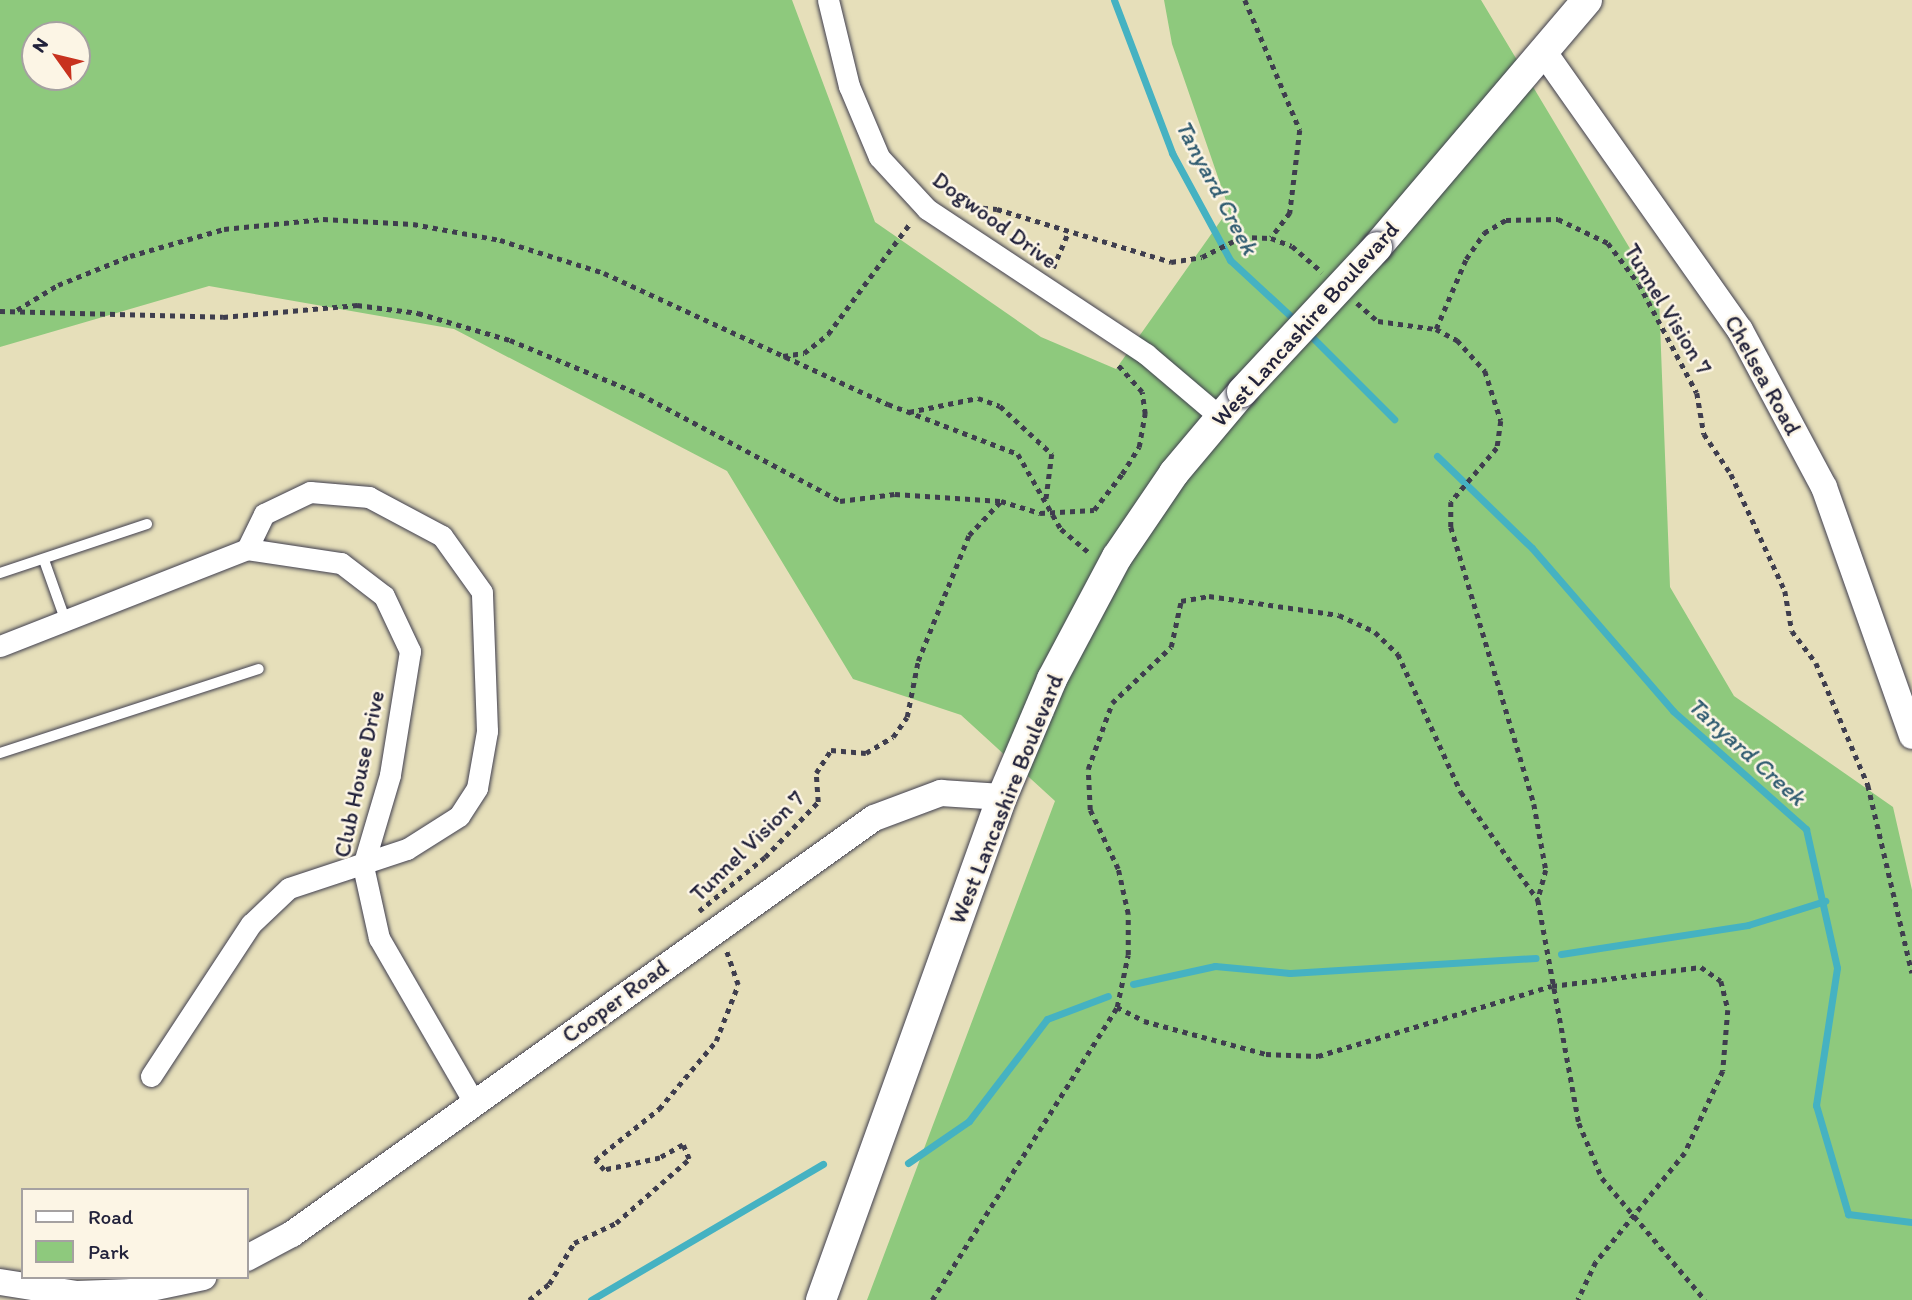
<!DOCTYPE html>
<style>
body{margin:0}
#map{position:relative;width:1912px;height:1300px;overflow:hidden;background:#e6dfba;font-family:Itim,sans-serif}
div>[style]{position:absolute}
.green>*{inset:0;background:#8ec97d}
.stream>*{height:7px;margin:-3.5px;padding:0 3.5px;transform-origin:3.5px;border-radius:3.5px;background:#45b2c2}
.path>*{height:4.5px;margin-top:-2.25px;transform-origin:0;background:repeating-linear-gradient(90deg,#3f3e4e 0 5px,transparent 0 10px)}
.roads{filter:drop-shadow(0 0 2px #3f3e4e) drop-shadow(0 0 2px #3f3e4e)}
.service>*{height:10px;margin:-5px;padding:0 5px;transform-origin:5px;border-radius:5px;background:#fff}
.minor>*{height:21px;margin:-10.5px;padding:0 10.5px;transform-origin:10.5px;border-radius:10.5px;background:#fff}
.tertiary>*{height:26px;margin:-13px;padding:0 13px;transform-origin:13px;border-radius:13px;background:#fff}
.secondary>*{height:30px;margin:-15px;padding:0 15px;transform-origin:15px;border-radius:15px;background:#fff}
.bridges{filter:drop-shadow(0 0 2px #3f3e4e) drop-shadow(0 0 2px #3f3e4e)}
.secondary-bridge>*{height:30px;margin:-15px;padding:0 15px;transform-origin:15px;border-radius:15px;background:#fff}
span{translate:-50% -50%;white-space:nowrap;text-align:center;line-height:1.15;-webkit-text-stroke:5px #fcf5e5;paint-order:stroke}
.street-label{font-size:23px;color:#22223b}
.water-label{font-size:24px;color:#305c71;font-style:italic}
.legend{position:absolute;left:21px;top:1188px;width:228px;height:91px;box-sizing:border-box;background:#fcf5e5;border:2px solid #a5a1a1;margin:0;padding:9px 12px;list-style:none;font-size:21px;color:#22223b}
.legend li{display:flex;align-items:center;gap:14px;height:35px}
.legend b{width:35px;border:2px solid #a5a1a1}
.north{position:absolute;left:21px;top:21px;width:70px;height:70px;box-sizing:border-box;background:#fcf5e5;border:2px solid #a5a1a1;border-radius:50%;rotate:304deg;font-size:19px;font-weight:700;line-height:28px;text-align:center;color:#22223b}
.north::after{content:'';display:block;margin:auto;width:24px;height:32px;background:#c8321e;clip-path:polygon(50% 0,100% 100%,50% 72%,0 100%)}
</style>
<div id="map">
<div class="green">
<div style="clip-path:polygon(evenodd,0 0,792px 0,875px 222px,1041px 337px,1116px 369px,1229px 209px,1172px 44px,1164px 0,1481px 0,1659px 297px,1670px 587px,1734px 696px,1893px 807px,1912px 890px,1912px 1300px,867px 1300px,1055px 801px,961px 715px,853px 679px,727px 471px,454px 329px,209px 286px,0 347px,0 0,35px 35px,77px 35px,77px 77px,35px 77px,35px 35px)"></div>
</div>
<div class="stream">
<div style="left:1114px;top:0;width:164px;rotate:69.2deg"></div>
<div style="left:1172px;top:153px;width:122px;rotate:61.5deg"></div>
<div style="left:1230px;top:260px;width:91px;rotate:42.8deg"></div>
<div style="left:1308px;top:333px;width:122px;rotate:45deg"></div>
<div style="left:1437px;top:456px;width:132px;rotate:44.1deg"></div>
<div style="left:1532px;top:548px;width:216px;rotate:49.1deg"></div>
<div style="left:1673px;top:711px;width:178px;rotate:41.6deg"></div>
<div style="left:1806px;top:829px;width:142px;rotate:77.4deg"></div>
<div style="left:1837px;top:968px;width:139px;rotate:98.7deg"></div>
<div style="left:1816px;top:1105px;width:114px;rotate:73.6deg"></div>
<div style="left:1848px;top:1214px;width:64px;rotate:7.1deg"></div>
<div style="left:1561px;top:954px;width:189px;rotate:-8.8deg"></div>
<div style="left:1748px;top:925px;width:81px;rotate:-17.3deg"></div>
<div style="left:1133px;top:984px;width:84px;rotate:-12.4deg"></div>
<div style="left:1215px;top:966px;width:75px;rotate:5.3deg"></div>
<div style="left:1290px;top:973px;width:246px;rotate:-3.5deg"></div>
<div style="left:908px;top:1163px;width:74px;rotate:-34.5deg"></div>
<div style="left:969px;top:1121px;width:128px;rotate:-52.6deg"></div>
<div style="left:1047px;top:1019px;width:65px;rotate:-20.7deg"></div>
<div style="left:591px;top:1300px;width:269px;rotate:-30.4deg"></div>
</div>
<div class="path">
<div style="left:1245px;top:0;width:141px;rotate:67.1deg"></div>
<div style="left:1300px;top:130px;width:84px;rotate:96.9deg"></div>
<div style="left:1290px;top:213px;width:31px;rotate:127deg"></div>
<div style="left:963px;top:206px;width:34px;rotate:5deg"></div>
<div style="left:997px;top:209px;width:182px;rotate:16.9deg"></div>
<div style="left:1171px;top:262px;width:31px;rotate:-9deg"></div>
<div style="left:1202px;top:257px;width:45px;rotate:-26.6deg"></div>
<div style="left:1242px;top:237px;width:29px;rotate:2deg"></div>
<div style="left:1271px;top:238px;width:22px;rotate:21deg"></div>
<div style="left:1292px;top:246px;width:40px;rotate:41deg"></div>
<div style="left:1053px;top:268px;width:36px;rotate:-67deg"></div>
<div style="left:1357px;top:303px;width:28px;rotate:41deg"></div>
<div style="left:1378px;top:321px;width:59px;rotate:7.9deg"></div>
<div style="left:1436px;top:329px;width:76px;rotate:-66.8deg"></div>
<div style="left:1466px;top:259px;width:32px;rotate:-55deg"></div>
<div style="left:1484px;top:233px;width:26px;rotate:-31deg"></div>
<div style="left:1506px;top:220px;width:52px;rotate:-1.1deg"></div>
<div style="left:1558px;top:219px;width:55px;rotate:25.6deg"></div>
<div style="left:1608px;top:243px;width:51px;rotate:52.9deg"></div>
<div style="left:1639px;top:284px;width:123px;rotate:62deg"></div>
<div style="left:1697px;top:393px;width:42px;rotate:80.3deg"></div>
<div style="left:1704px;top:434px;width:48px;rotate:56deg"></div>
<div style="left:1731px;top:474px;width:129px;rotate:65.2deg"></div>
<div style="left:1785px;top:591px;width:41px;rotate:80.1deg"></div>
<div style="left:1792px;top:631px;width:40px;rotate:53deg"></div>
<div style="left:1816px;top:663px;width:133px;rotate:66.9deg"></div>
<div style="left:1868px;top:785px;width:193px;rotate:76.8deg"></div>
<div style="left:17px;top:310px;width:48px;rotate:-31.4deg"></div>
<div style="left:58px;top:285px;width:78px;rotate:-21.9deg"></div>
<div style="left:130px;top:256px;width:98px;rotate:-16deg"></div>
<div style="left:224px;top:229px;width:100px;rotate:-5.8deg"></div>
<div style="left:323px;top:219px;width:90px;rotate:3.2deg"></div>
<div style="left:413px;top:224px;width:88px;rotate:10.4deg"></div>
<div style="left:500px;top:240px;width:109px;rotate:17.6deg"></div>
<div style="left:604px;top:273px;width:313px;rotate:24.8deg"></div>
<div style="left:888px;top:404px;width:139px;rotate:21deg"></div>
<div style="left:1018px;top:454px;width:86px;rotate:60.2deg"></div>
<div style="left:1061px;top:529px;width:38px;rotate:40deg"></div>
<div style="left:0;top:311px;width:223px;rotate:1.5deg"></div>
<div style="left:223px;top:317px;width:135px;rotate:-5.1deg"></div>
<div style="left:357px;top:305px;width:62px;rotate:7.5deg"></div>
<div style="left:418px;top:313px;width:96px;rotate:16.4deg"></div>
<div style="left:510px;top:340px;width:141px;rotate:22.6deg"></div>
<div style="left:640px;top:394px;width:227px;rotate:28.1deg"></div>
<div style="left:840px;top:501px;width:55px;rotate:-7.3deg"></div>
<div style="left:895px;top:494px;width:106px;rotate:3.8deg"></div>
<div style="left:1436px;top:329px;width:24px;rotate:28deg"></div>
<div style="left:1457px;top:340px;width:42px;rotate:47.9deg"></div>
<div style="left:1485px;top:371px;width:52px;rotate:72.3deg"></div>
<div style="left:1501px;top:421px;width:27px;rotate:98deg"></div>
<div style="left:1497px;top:448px;width:71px;rotate:130.4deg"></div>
<div style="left:1451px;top:502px;width:25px;rotate:90deg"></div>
<div style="left:1451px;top:527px;width:289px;rotate:73.3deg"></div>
<div style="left:1534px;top:804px;width:67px;rotate:79.7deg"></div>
<div style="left:1546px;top:870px;width:30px;rotate:105deg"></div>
<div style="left:783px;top:356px;width:21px;rotate:-8deg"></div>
<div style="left:804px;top:353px;width:31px;rotate:-38deg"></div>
<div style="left:828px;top:334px;width:139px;rotate:-53.5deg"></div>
<div style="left:909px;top:412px;width:70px;rotate:-11.5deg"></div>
<div style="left:978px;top:398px;width:23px;rotate:20deg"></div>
<div style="left:1000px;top:406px;width:71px;rotate:42.7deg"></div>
<div style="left:1052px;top:454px;width:46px;rotate:97.4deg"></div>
<div style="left:699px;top:911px;width:85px;rotate:-39.3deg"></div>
<div style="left:765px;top:857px;width:76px;rotate:-46.1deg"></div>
<div style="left:818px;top:802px;width:29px;rotate:-94deg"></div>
<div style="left:816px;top:773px;width:27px;rotate:-57deg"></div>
<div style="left:831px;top:750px;width:35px;rotate:5deg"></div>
<div style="left:866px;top:753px;width:31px;rotate:-31deg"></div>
<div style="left:893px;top:737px;width:24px;rotate:-55deg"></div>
<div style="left:907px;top:717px;width:57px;rotate:-78.9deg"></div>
<div style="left:918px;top:661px;width:136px;rotate:-68deg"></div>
<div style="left:969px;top:535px;width:47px;rotate:-46.7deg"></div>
<div style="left:1001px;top:501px;width:41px;rotate:17.1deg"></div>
<div style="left:1040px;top:513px;width:54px;rotate:-3.2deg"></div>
<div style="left:1094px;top:510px;width:46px;rotate:-52.1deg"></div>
<div style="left:1122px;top:474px;width:32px;rotate:-58deg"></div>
<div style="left:1139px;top:447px;width:34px;rotate:-80deg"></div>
<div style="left:1145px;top:414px;width:22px;rotate:-98deg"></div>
<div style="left:1142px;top:392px;width:36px;rotate:-132deg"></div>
<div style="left:1117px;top:1007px;width:30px;rotate:27deg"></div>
<div style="left:1144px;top:1021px;width:126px;rotate:15.1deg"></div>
<div style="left:1266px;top:1054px;width:52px;rotate:2.2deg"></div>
<div style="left:1318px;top:1056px;width:244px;rotate:-16.7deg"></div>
<div style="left:1552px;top:986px;width:150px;rotate:-7.3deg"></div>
<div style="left:1701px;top:967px;width:24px;rotate:35deg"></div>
<div style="left:1721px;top:981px;width:30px;rotate:76deg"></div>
<div style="left:1728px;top:1010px;width:61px;rotate:94.7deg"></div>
<div style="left:1723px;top:1071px;width:90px;rotate:114.9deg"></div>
<div style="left:1685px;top:1153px;width:141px;rotate:129.2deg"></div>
<div style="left:1596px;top:1262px;width:42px;rotate:115.3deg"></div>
<div style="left:529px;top:1300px;width:26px;rotate:-39deg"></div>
<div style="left:549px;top:1284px;width:48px;rotate:-58.6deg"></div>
<div style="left:574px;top:1243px;width:47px;rotate:-25.5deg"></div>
<div style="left:616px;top:1223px;width:97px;rotate:-41.2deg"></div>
<div style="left:689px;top:1159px;width:15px;rotate:-113deg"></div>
<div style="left:683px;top:1145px;width:26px;rotate:151deg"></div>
<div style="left:660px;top:1158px;width:57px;rotate:167.9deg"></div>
<div style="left:604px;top:1170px;width:13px;rotate:-132deg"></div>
<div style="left:595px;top:1160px;width:82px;rotate:-38.6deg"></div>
<div style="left:659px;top:1109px;width:89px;rotate:-50deg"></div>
<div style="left:716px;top:1041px;width:60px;rotate:-68.6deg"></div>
<div style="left:738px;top:985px;width:37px;rotate:-109deg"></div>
<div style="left:932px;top:1300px;width:347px;rotate:-57.7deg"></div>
<div style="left:1117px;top:1007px;width:53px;rotate:-78.1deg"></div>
<div style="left:1128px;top:955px;width:41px;rotate:-90deg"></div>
<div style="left:1128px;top:914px;width:46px;rotate:-102.5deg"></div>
<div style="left:1118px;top:869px;width:65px;rotate:-115.4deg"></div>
<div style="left:1090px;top:810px;width:41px;rotate:-92.8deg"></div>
<div style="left:1088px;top:769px;width:70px;rotate:-70deg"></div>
<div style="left:1112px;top:703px;width:81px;rotate:-43.5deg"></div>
<div style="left:1171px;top:647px;width:47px;rotate:-77.7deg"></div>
<div style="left:1181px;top:601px;width:28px;rotate:-10deg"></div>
<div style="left:1209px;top:596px;width:131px;rotate:8.3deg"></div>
<div style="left:1339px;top:615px;width:40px;rotate:25deg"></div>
<div style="left:1375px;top:632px;width:32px;rotate:44deg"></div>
<div style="left:1398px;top:654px;width:152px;rotate:65.5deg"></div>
<div style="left:1461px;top:792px;width:133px;rotate:54.5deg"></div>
<div style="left:1538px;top:900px;width:227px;rotate:79.6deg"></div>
<div style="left:1579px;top:1123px;width:60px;rotate:67.3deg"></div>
<div style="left:1602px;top:1178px;width:160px;rotate:49.8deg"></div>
</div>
<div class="roads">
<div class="service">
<div style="left:44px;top:560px;width:63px;rotate:70.4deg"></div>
<div style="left:0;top:573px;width:155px;rotate:-18.4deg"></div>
<div style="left:0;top:753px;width:272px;rotate:-18deg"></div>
</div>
<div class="minor">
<div style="left:828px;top:0;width:89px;rotate:76.3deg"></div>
<div style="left:849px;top:86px;width:77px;rotate:67.1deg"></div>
<div style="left:879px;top:157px;width:71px;rotate:47.3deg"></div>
<div style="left:927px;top:209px;width:263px;rotate:33.5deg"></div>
<div style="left:1146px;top:354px;width:96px;rotate:40.3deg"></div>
<div style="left:0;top:646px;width:265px;rotate:-21.4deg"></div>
<div style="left:247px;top:549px;width:95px;rotate:8.5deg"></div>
<div style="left:341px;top:563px;width:54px;rotate:37.5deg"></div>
<div style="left:384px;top:596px;width:61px;rotate:64.7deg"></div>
<div style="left:410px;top:651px;width:126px;rotate:99.2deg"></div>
<div style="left:390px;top:775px;width:95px;rotate:106.5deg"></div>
<div style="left:363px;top:866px;width:74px;rotate:77.5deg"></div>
<div style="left:379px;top:938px;width:192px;rotate:60deg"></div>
<div style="left:151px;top:1076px;width:182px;rotate:-56.7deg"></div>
<div style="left:251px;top:924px;width:52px;rotate:-43.5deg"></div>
<div style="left:289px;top:888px;width:124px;rotate:-18.3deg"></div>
<div style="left:407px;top:849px;width:62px;rotate:-32.4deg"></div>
<div style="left:459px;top:816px;width:33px;rotate:-57deg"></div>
<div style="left:477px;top:788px;width:58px;rotate:-80deg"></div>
<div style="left:487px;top:731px;width:139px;rotate:-92.1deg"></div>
<div style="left:482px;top:592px;width:69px;rotate:-125.5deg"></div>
<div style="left:442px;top:536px;width:83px;rotate:-151.9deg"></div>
<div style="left:369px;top:497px;width:59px;rotate:-175.2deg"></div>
<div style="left:310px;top:492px;width:51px;rotate:154.4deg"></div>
<div style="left:264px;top:514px;width:39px;rotate:116deg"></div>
</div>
<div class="tertiary">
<div style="left:1543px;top:51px;width:342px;rotate:54.8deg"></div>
<div style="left:1740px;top:330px;width:178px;rotate:61.9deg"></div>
<div style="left:1824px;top:487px;width:264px;rotate:70.5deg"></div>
<div style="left:247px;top:1258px;width:51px;rotate:-28.1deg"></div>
<div style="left:292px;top:1234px;width:715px;rotate:-35.56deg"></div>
<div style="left:874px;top:818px;width:72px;rotate:-20.5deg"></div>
<div style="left:941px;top:793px;width:61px;rotate:3.8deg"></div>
<div style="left:0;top:1282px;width:78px;rotate:8.9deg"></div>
<div style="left:77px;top:1294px;width:55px;rotate:-2.1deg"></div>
<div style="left:132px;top:1292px;width:73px;rotate:-11.9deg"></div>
</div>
<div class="secondary">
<div style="left:1377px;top:247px;width:324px;rotate:-49.6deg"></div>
<div style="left:821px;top:1300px;width:535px;rotate:-70.21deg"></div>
<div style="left:1002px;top:797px;width:128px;rotate:-67deg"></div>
<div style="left:1052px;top:679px;width:138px;rotate:-62deg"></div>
<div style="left:1117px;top:557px;width:102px;rotate:-55.8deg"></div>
<div style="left:1174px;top:473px;width:106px;rotate:-50deg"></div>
</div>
</div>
<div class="bridges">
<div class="secondary-bridge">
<div style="left:1242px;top:392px;width:198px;rotate:-47deg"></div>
</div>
</div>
<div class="street-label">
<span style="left:995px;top:220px;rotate:36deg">Dogwood Drive</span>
<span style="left:1668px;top:309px;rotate:59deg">Tunnel Vision 7</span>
<span style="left:1305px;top:324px;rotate:-48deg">West Lancashire Boulevard</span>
<span style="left:1763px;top:375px;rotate:61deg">Chelsea Road</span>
<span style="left:359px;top:774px;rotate:-78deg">Club House Drive</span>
<span style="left:1006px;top:799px;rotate:-68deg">West Lancashire Boulevard</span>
<span style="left:747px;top:846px;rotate:-44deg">Tunnel Vision 7</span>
<span style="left:615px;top:1001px;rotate:-36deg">Cooper Road</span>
</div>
<div class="water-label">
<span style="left:1217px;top:187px;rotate:62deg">Tanyard Creek</span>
<span style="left:1747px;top:751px;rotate:42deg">Tanyard Creek</span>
</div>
<ul class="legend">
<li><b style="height:9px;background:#fff"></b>Road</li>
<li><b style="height:19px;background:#8ec97d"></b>Park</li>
</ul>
<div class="north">N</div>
</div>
